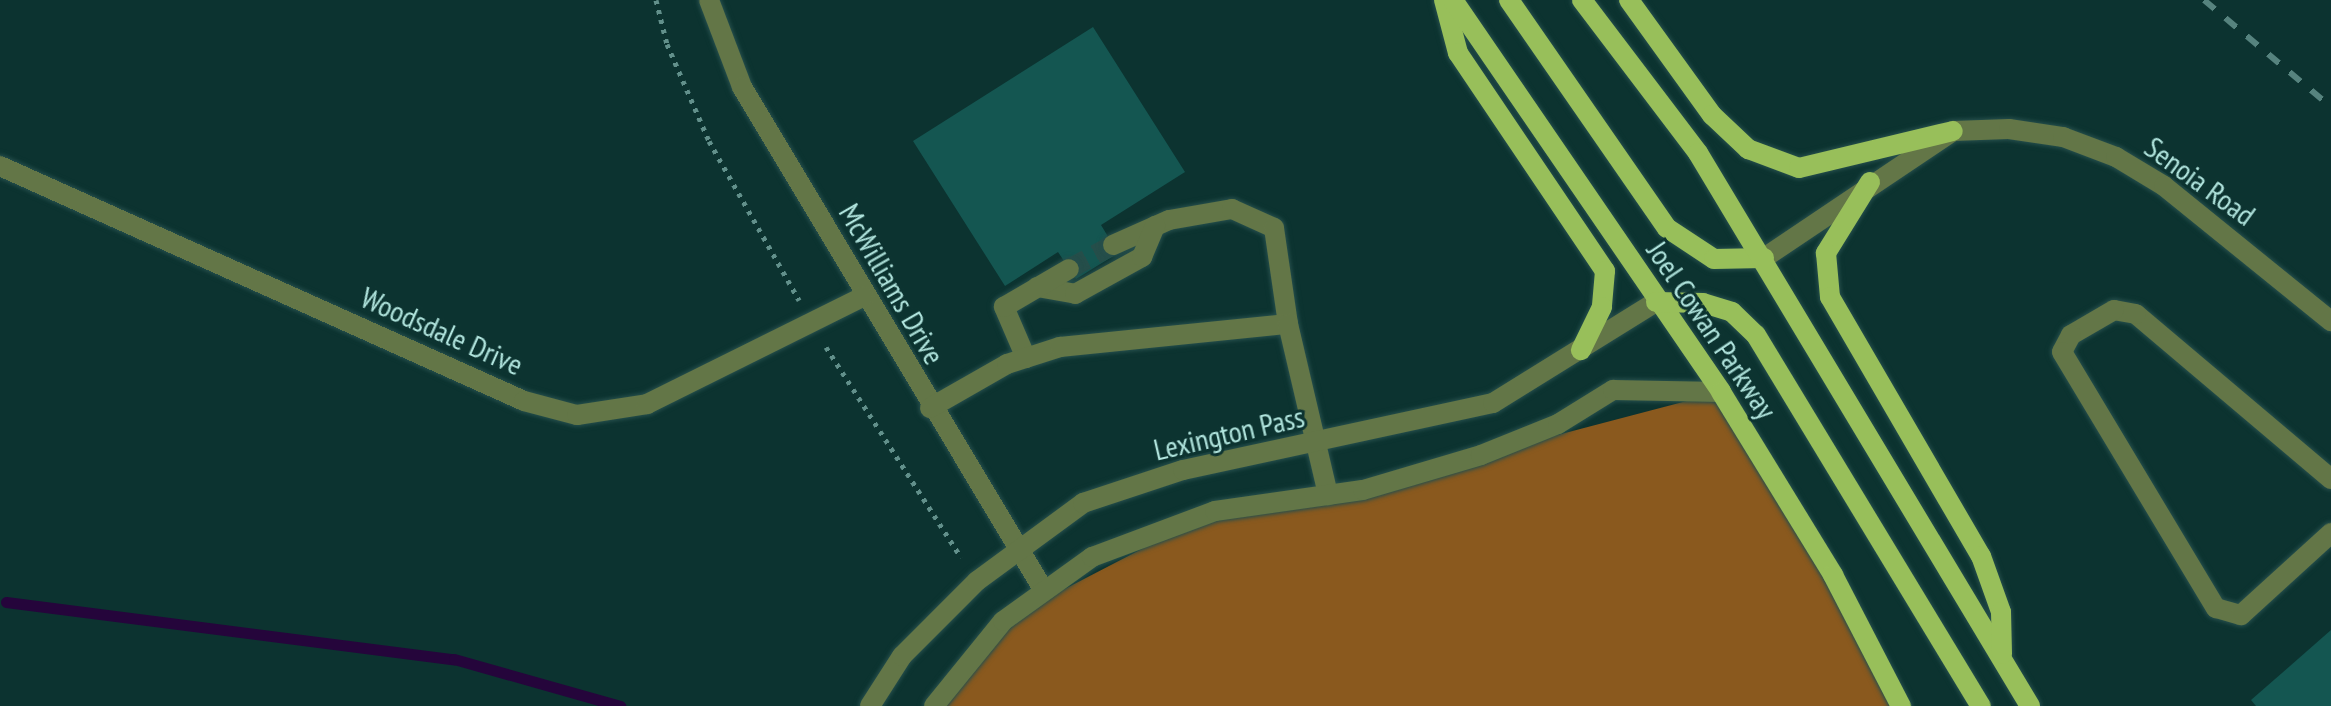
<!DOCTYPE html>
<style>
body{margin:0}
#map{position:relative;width:2331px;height:706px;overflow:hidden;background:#0c3330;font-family:"PT Sans Narrow",sans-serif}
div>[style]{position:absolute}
.forest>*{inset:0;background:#8a591e}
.stream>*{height:11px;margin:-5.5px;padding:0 5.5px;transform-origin:5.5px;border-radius:5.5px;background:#25053b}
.building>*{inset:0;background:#145651}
.minor-tunnel>*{height:20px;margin-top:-10px;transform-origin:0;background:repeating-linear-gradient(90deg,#254e4a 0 20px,transparent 0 30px)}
.path>*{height:5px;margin-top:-2.5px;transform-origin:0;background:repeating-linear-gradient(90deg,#62908b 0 4px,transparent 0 10px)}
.roads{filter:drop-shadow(0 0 2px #264f4c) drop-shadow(0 0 2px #264f4c)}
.minor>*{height:20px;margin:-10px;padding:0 10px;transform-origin:10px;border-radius:10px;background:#637647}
.major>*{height:20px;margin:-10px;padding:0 10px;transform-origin:10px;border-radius:10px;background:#98bf5a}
.rail>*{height:6px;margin-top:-3px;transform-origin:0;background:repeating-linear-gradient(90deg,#56837e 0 14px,transparent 0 28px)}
span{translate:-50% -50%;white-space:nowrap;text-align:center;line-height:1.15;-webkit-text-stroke:6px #0c3330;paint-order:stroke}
.street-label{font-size:30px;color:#b0e4dd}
</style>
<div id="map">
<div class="forest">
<div style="clip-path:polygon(1721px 392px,1897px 706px,937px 706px,1003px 621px,1215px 511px,1481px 455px)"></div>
</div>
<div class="stream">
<div style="left:6px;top:602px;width:452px;rotate:7.3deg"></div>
<div style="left:454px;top:659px;width:173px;rotate:15.8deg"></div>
</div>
<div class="building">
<div style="clip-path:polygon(1093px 27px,1185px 172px,1101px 225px,1118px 253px,1076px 279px,1058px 252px,1005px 286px,913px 141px)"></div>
<div style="clip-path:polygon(2331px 630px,2331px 706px,2256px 706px,2251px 700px)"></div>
</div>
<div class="minor-tunnel">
<div style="left:1069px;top:269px;width:50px;rotate:-28.6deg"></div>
</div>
<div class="path">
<div style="left:656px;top:0;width:45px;rotate:76deg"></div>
<div style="left:667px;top:44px;width:106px;rotate:66.6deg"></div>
<div style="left:709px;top:141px;width:183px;rotate:60.5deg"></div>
<div style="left:826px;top:347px;width:250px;rotate:57.3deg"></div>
</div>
<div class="roads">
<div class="minor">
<div style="left:709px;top:0;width:93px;rotate:69.2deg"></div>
<div style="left:742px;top:87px;width:585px;rotate:59.05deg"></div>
<div style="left:0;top:166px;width:574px;rotate:24.15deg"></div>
<div style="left:524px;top:401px;width:55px;rotate:14.8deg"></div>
<div style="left:577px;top:415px;width:71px;rotate:-8.9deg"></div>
<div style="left:647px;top:404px;width:241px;rotate:-26.4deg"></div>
<div style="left:1113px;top:245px;width:61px;rotate:-24.1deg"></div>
<div style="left:1169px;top:220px;width:64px;rotate:-9.9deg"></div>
<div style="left:1232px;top:209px;width:46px;rotate:24.3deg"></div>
<div style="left:1274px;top:228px;width:97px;rotate:81.7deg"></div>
<div style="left:1764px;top:258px;width:228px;rotate:-33.9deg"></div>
<div style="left:1953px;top:131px;width:56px;rotate:-2deg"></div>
<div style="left:2009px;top:129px;width:55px;rotate:8.4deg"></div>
<div style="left:2063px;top:137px;width:57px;rotate:20.7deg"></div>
<div style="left:2116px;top:157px;width:56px;rotate:31.1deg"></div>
<div style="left:2164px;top:186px;width:215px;rotate:39deg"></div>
<div style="left:1037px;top:287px;width:39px;rotate:10deg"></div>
<div style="left:1075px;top:294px;width:77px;rotate:-28.9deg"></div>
<div style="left:1142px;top:257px;width:34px;rotate:-67deg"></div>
<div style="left:1026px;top:358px;width:56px;rotate:-113.3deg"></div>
<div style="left:1004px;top:307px;width:75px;rotate:-30.3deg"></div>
<div style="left:930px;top:408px;width:89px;rotate:-29.7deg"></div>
<div style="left:1007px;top:364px;width:56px;rotate:-17.8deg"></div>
<div style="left:1060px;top:347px;width:229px;rotate:-5.8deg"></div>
<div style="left:1288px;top:324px;width:176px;rotate:76.8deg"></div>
<div style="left:2331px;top:479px;width:255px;rotate:-139.8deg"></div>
<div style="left:2136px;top:314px;width:22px;rotate:-170deg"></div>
<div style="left:2114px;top:310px;width:50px;rotate:149.8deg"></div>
<div style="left:2071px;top:335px;width:19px;rotate:118deg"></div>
<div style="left:2062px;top:352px;width:299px;rotate:59deg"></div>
<div style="left:2216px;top:608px;width:26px;rotate:16deg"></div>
<div style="left:2241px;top:615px;width:122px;rotate:-42.3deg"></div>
<div style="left:870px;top:706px;width:59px;rotate:-57.4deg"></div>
<div style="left:902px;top:656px;width:106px;rotate:-45deg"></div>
<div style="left:977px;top:581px;width:132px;rotate:-36.3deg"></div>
<div style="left:1083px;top:503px;width:105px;rotate:-18.3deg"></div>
<div style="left:1183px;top:470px;width:317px;rotate:-12.2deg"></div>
<div style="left:1493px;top:403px;width:192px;rotate:-31.8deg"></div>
<div style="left:934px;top:706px;width:109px;rotate:-50.9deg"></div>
<div style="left:1003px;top:621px;width:110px;rotate:-35.7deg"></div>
<div style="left:1092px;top:557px;width:131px;rotate:-20.5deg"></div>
<div style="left:1215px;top:511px;width:149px;rotate:-8.1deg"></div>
<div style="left:1363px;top:490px;width:123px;rotate:-16.5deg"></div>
<div style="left:1481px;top:455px;width:83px;rotate:-21.9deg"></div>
<div style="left:1558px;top:424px;width:65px;rotate:-31.7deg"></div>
<div style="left:1613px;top:390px;width:108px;rotate:1.1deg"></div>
</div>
<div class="major">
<div style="left:1444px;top:0;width:55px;rotate:75.2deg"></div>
<div style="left:1458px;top:53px;width:263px;rotate:56deg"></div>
<div style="left:1605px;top:271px;width:36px;rotate:95deg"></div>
<div style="left:1602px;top:307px;width:48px;rotate:116deg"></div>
<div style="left:1453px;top:0;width:475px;rotate:55.6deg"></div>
<div style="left:1721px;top:392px;width:215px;rotate:58.5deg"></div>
<div style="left:1833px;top:575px;width:148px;rotate:62.6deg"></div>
<div style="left:1509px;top:0;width:277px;rotate:55.3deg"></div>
<div style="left:1667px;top:228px;width:56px;rotate:33.4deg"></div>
<div style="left:1714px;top:259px;width:50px;rotate:-1.1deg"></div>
<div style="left:1582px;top:0;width:192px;rotate:52.8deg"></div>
<div style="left:1698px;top:153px;width:645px;rotate:59.02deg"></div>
<div style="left:1629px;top:0;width:142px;rotate:54.2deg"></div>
<div style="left:1712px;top:115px;width:50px;rotate:43.4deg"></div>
<div style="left:1748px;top:149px;width:54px;rotate:20.4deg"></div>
<div style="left:1799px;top:168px;width:158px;rotate:-13.5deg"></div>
<div style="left:1870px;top:182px;width:84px;rotate:121.8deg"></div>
<div style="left:1826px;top:253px;width:44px;rotate:84.8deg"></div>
<div style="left:1830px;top:297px;width:300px;rotate:59.8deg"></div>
<div style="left:1981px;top:556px;width:59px;rotate:70.3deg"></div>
<div style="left:2001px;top:612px;width:42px;rotate:88.6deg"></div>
<div style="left:1656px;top:302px;width:47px;rotate:1.2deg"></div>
<div style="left:1703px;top:303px;width:30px;rotate:17deg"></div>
<div style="left:1732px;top:312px;width:33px;rotate:44deg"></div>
<div style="left:1756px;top:335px;width:434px;rotate:58.8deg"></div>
</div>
</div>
<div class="rail">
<div style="left:2204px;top:0;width:166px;rotate:40.1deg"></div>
</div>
<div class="street-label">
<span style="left:2200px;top:181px;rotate:36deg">Senoia Road</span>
<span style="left:892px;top:284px;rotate:60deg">McWilliams Drive</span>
<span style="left:1712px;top:330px;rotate:56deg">Joel Cowan Parkway</span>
<span style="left:442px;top:331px;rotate:24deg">Woodsdale Drive</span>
<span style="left:1229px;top:433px;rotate:-13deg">Lexington Pass</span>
</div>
</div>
